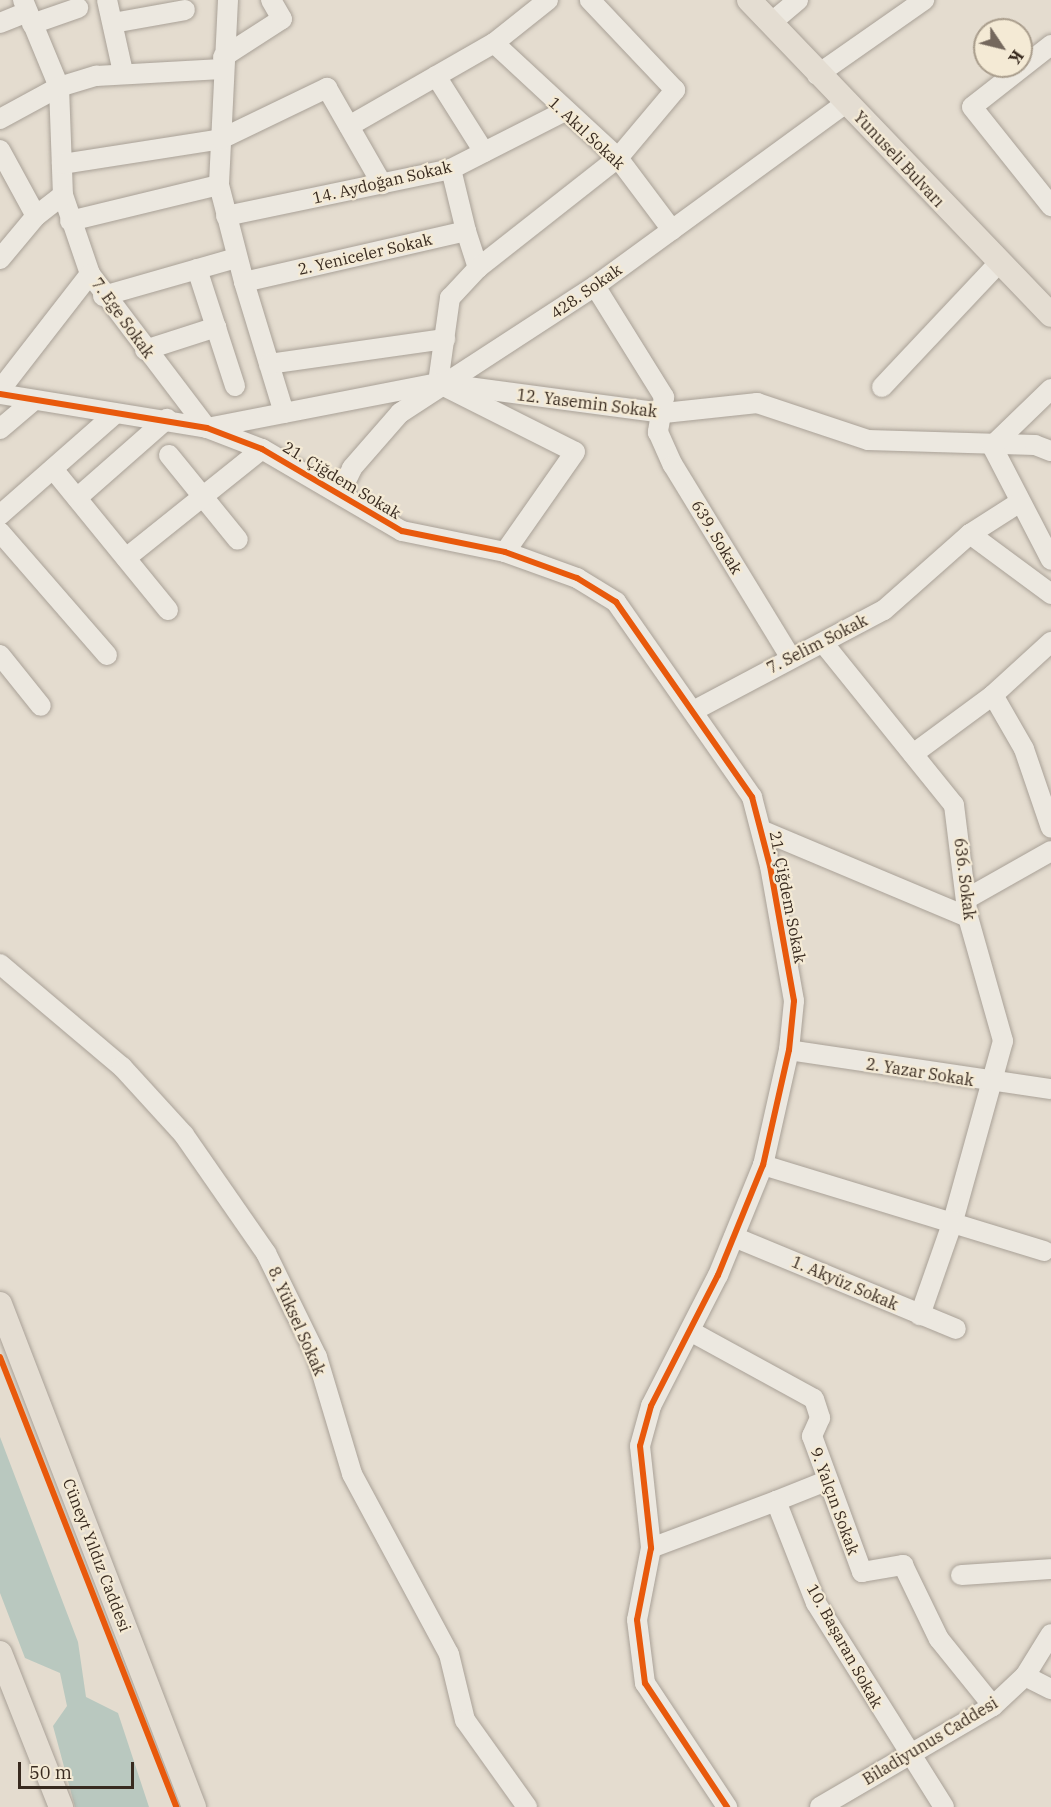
<!DOCTYPE html>
<meta charset="utf-8">
<style>
body{margin:0}
#map{position:relative;width:1051px;height:1807px;overflow:hidden;background:#e4dccf;font-family:"IBM Plex Serif",serif}
div>[style]{position:absolute}
.water>*{inset:0;background:#b9c8bf}
.roads{filter:drop-shadow(0 0 2px #a9a197) drop-shadow(0 0 2px #a9a197)}
.minor>*{height:20px;margin:-10px;padding:0 10px;transform-origin:10px;border-radius:10px;background:#ece8e0}
.major>*{height:24px;margin:-12px;padding:0 12px;transform-origin:12px;border-radius:12px;background:#e4ddd2}
.cycleway>*{height:6px;margin:-3px;padding:0 3px;transform-origin:3px;border-radius:3px;background:#e8590c}
span{translate:-50% -50%;white-space:nowrap;text-align:center;line-height:1.15;-webkit-text-stroke:4.5px #f4ead5;paint-order:stroke}
.street-label{font-size:16px;color:#382a1f}
.north{position:absolute;left:973px;top:18px;width:60px;height:60px;box-sizing:border-box;background:#f4ead5;border:2px solid #a99d8c;border-radius:50%;rotate:125deg;font-size:16px;font-weight:700;line-height:24px;text-align:center;color:#382a1f}
.north::after{content:'';display:block;margin:auto;width:21px;height:27px;background:#74685d;clip-path:polygon(50% 0,100% 100%,50% 72%,0 100%)}
.scale{position:absolute;left:18px;top:1762px;width:116px;height:27px;box-sizing:border-box;border:3px solid #382a1f;border-top:0;padding-left:8px;font-size:18px;line-height:21px;white-space:nowrap;color:#382a1f;-webkit-text-stroke:4px #f4ead5;paint-order:stroke}
</style>
<div id="map">
<div class="water">
<div style="clip-path:polygon(0 1437px,78px 1642px,86px 1697px,118px 1713px,149px 1807px,75px 1807px,53px 1726px,67px 1706px,60px 1673px,25px 1658px,0 1593px)"></div>
</div>
<div class="roads">
<div class="minor">
<div style="left:23px;top:0;width:94px;rotate:67.5deg"></div>
<div style="left:59px;top:87px;width:108px;rotate:87.9deg"></div>
<div style="left:63px;top:195px;width:83px;rotate:71.1deg"></div>
<div style="left:90px;top:274px;width:193px;rotate:52.8deg"></div>
<div style="left:107px;top:0;width:74px;rotate:77.5deg"></div>
<div style="left:228px;top:0;width:185px;rotate:92.8deg"></div>
<div style="left:219px;top:185px;width:100px;rotate:75.5deg"></div>
<div style="left:244px;top:282px;width:228px;rotate:-12.9deg"></div>
<div style="left:466px;top:231px;width:39px;rotate:72deg"></div>
<div style="left:478px;top:268px;width:178px;rotate:-38.2deg"></div>
<div style="left:618px;top:158px;width:89px;rotate:-50deg"></div>
<div style="left:675px;top:90px;width:124px;rotate:-133.4deg"></div>
<div style="left:772px;top:22px;width:34px;rotate:-40deg"></div>
<div style="left:0;top:23px;width:29px;rotate:-22deg"></div>
<div style="left:113px;top:23px;width:73px;rotate:-10.2deg"></div>
<div style="left:32px;top:24px;width:49px;rotate:-19.2deg"></div>
<div style="left:494px;top:43px;width:169px;rotate:42.8deg"></div>
<div style="left:618px;top:158px;width:90px;rotate:53.1deg"></div>
<div style="left:1051px;top:45px;width:100px;rotate:141.9deg"></div>
<div style="left:972px;top:107px;width:127px;rotate:51.4deg"></div>
<div style="left:223px;top:57px;width:70px;rotate:-32.8deg"></div>
<div style="left:282px;top:19px;width:22px;rotate:-120deg"></div>
<div style="left:817px;top:75px;width:131px;rotate:-35deg"></div>
<div style="left:436px;top:76px;width:90px;rotate:57.7deg"></div>
<div style="left:0;top:119px;width:67px;rotate:-28.5deg"></div>
<div style="left:59px;top:87px;width:39px;rotate:-17deg"></div>
<div style="left:96px;top:76px;width:126px;rotate:-3.2deg"></div>
<div style="left:349px;top:126px;width:167px;rotate:-29.8deg"></div>
<div style="left:494px;top:43px;width:69px;rotate:-38.5deg"></div>
<div style="left:0;top:150px;width:75px;rotate:61.4deg"></div>
<div style="left:62px;top:164px;width:161px;rotate:-8.9deg"></div>
<div style="left:221px;top:139px;width:118px;rotate:-25.7deg"></div>
<div style="left:327px;top:88px;width:111px;rotate:60.2deg"></div>
<div style="left:451px;top:169px;width:64px;rotate:76.4deg"></div>
<div style="left:226px;top:216px;width:230px;rotate:-11.8deg"></div>
<div style="left:451px;top:169px;width:126px;rotate:-27deg"></div>
<div style="left:70px;top:221px;width:153px;rotate:-13.6deg"></div>
<div style="left:0;top:259px;width:56px;rotate:-50.1deg"></div>
<div style="left:36px;top:216px;width:34px;rotate:-38deg"></div>
<div style="left:197px;top:269px;width:123px;rotate:72deg"></div>
<div style="left:244px;top:282px;width:137px;rotate:73deg"></div>
<div style="left:595px;top:286px;width:131px;rotate:58.1deg"></div>
<div style="left:664px;top:397px;width:36px;rotate:100deg"></div>
<div style="left:658px;top:432px;width:36px;rotate:66deg"></div>
<div style="left:673px;top:465px;width:225px;rotate:58.6deg"></div>
<div style="left:103px;top:296px;width:138px;rotate:-15.9deg"></div>
<div style="left:145px;top:350px;width:75px;rotate:-17.9deg"></div>
<div style="left:269px;top:364px;width:178px;rotate:-8.1deg"></div>
<div style="left:438px;top:383px;width:228px;rotate:7.6deg"></div>
<div style="left:664px;top:413px;width:94px;rotate:-6.1deg"></div>
<div style="left:757px;top:403px;width:117px;rotate:18.4deg"></div>
<div style="left:868px;top:440px;width:167px;rotate:1.7deg"></div>
<div style="left:1035px;top:445px;width:17px;rotate:21deg"></div>
<div style="left:438px;top:383px;width:86px;rotate:-82deg"></div>
<div style="left:450px;top:298px;width:41px;rotate:-47deg"></div>
<div style="left:882px;top:387px;width:169px;rotate:-46.7deg"></div>
<div style="left:1051px;top:389px;width:82px;rotate:136deg"></div>
<div style="left:992px;top:446px;width:128px;rotate:62.6deg"></div>
<div style="left:0;top:390px;width:147px;rotate:-52.2deg"></div>
<div style="left:0;top:394px;width:210px;rotate:9.3deg"></div>
<div style="left:207px;top:428px;width:59px;rotate:20.9deg"></div>
<div style="left:262px;top:449px;width:162px;rotate:30.4deg"></div>
<div style="left:402px;top:531px;width:105px;rotate:11.5deg"></div>
<div style="left:505px;top:552px;width:77px;rotate:19.9deg"></div>
<div style="left:577px;top:578px;width:46px;rotate:31.6deg"></div>
<div style="left:616px;top:602px;width:238px;rotate:55.1deg"></div>
<div style="left:752px;top:797px;width:71px;rotate:75.4deg"></div>
<div style="left:770px;top:866px;width:137px;rotate:79.9deg"></div>
<div style="left:794px;top:1001px;width:49px;rotate:95.8deg"></div>
<div style="left:789px;top:1050px;width:118px;rotate:102.7deg"></div>
<div style="left:763px;top:1165px;width:119px;rotate:112.2deg"></div>
<div style="left:718px;top:1275px;width:147px;rotate:117.1deg"></div>
<div style="left:651px;top:1406px;width:41px;rotate:105.4deg"></div>
<div style="left:640px;top:1446px;width:103px;rotate:83.8deg"></div>
<div style="left:651px;top:1548px;width:73px;rotate:101deg"></div>
<div style="left:637px;top:1620px;width:64px;rotate:82.8deg"></div>
<div style="left:645px;top:1683px;width:149px;rotate:56.5deg"></div>
<div style="left:207px;top:428px;width:235px;rotate:-11deg"></div>
<div style="left:438px;top:383px;width:153px;rotate:26.7deg"></div>
<div style="left:575px;top:452px;width:122px;rotate:125deg"></div>
<div style="left:0;top:429px;width:42px;rotate:-40.2deg"></div>
<div style="left:169px;top:455px;width:109px;rotate:50.9deg"></div>
<div style="left:53px;top:469px;width:182px;rotate:50.8deg"></div>
<div style="left:341px;top:491px;width:25px;rotate:-64deg"></div>
<div style="left:352px;top:468px;width:73px;rotate:-48.9deg"></div>
<div style="left:400px;top:413px;width:233px;rotate:-33.1deg"></div>
<div style="left:595px;top:286px;width:311px;rotate:-36.1deg"></div>
<div style="left:77px;top:498px;width:120px;rotate:-41.3deg"></div>
<div style="left:0;top:515px;width:153px;rotate:-41.3deg"></div>
<div style="left:0;top:532px;width:163px;rotate:49deg"></div>
<div style="left:970px;top:534px;width:101px;rotate:36.5deg"></div>
<div style="left:126px;top:558px;width:174px;rotate:-38.7deg"></div>
<div style="left:824px;top:644px;width:207px;rotate:51.1deg"></div>
<div style="left:954px;top:805px;width:113px;rotate:82.9deg"></div>
<div style="left:968px;top:917px;width:129px;rotate:74.2deg"></div>
<div style="left:1003px;top:1041px;width:187px;rotate:105.5deg"></div>
<div style="left:953px;top:1221px;width:100px;rotate:109.3deg"></div>
<div style="left:0;top:655px;width:65px;rotate:51.2deg"></div>
<div style="left:993px;top:695px;width:62px;rotate:60.1deg"></div>
<div style="left:1024px;top:749px;width:83px;rotate:71.1deg"></div>
<div style="left:693px;top:711px;width:216px;rotate:-27.9deg"></div>
<div style="left:884px;top:610px;width:115px;rotate:-41.5deg"></div>
<div style="left:970px;top:534px;width:59px;rotate:-32.6deg"></div>
<div style="left:913px;top:754px;width:99px;rotate:-36.4deg"></div>
<div style="left:993px;top:695px;width:79px;rotate:-42.4deg"></div>
<div style="left:763px;top:831px;width:222px;rotate:22.8deg"></div>
<div style="left:968px;top:898px;width:95px;rotate:-29.5deg"></div>
<div style="left:0;top:964px;width:160px;rotate:40.2deg"></div>
<div style="left:122px;top:1067px;width:92px;rotate:47.6deg"></div>
<div style="left:184px;top:1135px;width:144px;rotate:55.2deg"></div>
<div style="left:266px;top:1253px;width:116px;rotate:63.9deg"></div>
<div style="left:317px;top:1357px;width:122px;rotate:73.3deg"></div>
<div style="left:352px;top:1474px;width:204px;rotate:61.7deg"></div>
<div style="left:449px;top:1654px;width:68px;rotate:76.4deg"></div>
<div style="left:465px;top:1720px;width:107px;rotate:54.5deg"></div>
<div style="left:789px;top:1050px;width:265px;rotate:8.5deg"></div>
<div style="left:763px;top:1165px;width:294px;rotate:17deg"></div>
<div style="left:734px;top:1237px;width:240px;rotate:22.5deg"></div>
<div style="left:690px;top:1331px;width:141px;rotate:28.7deg"></div>
<div style="left:814px;top:1399px;width:20px;rotate:72deg"></div>
<div style="left:820px;top:1418px;width:20px;rotate:114deg"></div>
<div style="left:812px;top:1436px;width:145px;rotate:69.8deg"></div>
<div style="left:862px;top:1572px;width:42px;rotate:-9.7deg"></div>
<div style="left:903px;top:1565px;width:82px;rotate:64.1deg"></div>
<div style="left:939px;top:1639px;width:86px;rotate:51.1deg"></div>
<div style="left:776px;top:1501px;width:54px;rotate:-21.8deg"></div>
<div style="left:651px;top:1548px;width:134px;rotate:-20.6deg"></div>
<div style="left:776px;top:1501px;width:110px;rotate:68.6deg"></div>
<div style="left:816px;top:1603px;width:241px;rotate:57.9deg"></div>
<div style="left:961px;top:1575px;width:90px;rotate:-3.8deg"></div>
<div style="left:1025px;top:1676px;width:29px;rotate:27deg"></div>
<div style="left:820px;top:1807px;width:200px;rotate:-30.3deg"></div>
<div style="left:993px;top:1706px;width:44px;rotate:-43.2deg"></div>
<div style="left:1025px;top:1676px;width:49px;rotate:-58.2deg"></div>
</div>
<div class="major">
<div style="left:749px;top:0;width:436px;rotate:46.2deg"></div>
<div style="left:0;top:1304px;width:539px;rotate:68.91deg"></div>
<div style="left:0;top:1653px;width:166px;rotate:68.4deg"></div>
</div>
</div>
<div class="cycleway">
<div style="left:0;top:394px;width:210px;rotate:9.3deg"></div>
<div style="left:207px;top:428px;width:59px;rotate:20.9deg"></div>
<div style="left:262px;top:449px;width:162px;rotate:30.4deg"></div>
<div style="left:402px;top:531px;width:105px;rotate:11.5deg"></div>
<div style="left:505px;top:552px;width:77px;rotate:19.9deg"></div>
<div style="left:577px;top:578px;width:46px;rotate:31.6deg"></div>
<div style="left:616px;top:602px;width:238px;rotate:55.1deg"></div>
<div style="left:752px;top:797px;width:71px;rotate:75.4deg"></div>
<div style="left:770px;top:866px;width:137px;rotate:79.9deg"></div>
<div style="left:794px;top:1001px;width:49px;rotate:95.8deg"></div>
<div style="left:789px;top:1050px;width:118px;rotate:102.7deg"></div>
<div style="left:763px;top:1165px;width:119px;rotate:112.2deg"></div>
<div style="left:718px;top:1275px;width:147px;rotate:117.1deg"></div>
<div style="left:651px;top:1406px;width:41px;rotate:105.4deg"></div>
<div style="left:640px;top:1446px;width:103px;rotate:83.8deg"></div>
<div style="left:651px;top:1548px;width:73px;rotate:101deg"></div>
<div style="left:637px;top:1620px;width:64px;rotate:82.8deg"></div>
<div style="left:645px;top:1683px;width:149px;rotate:56.5deg"></div>
<div style="left:0;top:1357px;width:483px;rotate:68.6deg"></div>
</div>
<div class="street-label">
<span style="left:587px;top:133px;rotate:43deg">1. Akıl Sokak</span>
<span style="left:899px;top:159px;rotate:47deg">Yunuseli Bulvarı</span>
<span style="left:382px;top:182px;rotate:-13deg">14. Aydoğan Sokak</span>
<span style="left:365px;top:254px;rotate:-13deg">2. Yeniceler Sokak</span>
<span style="left:586px;top:291px;rotate:-35deg">428. Sokak</span>
<span style="left:123px;top:318px;rotate:54deg">7. Ege Sokak</span>
<span style="left:587px;top:403px;rotate:7deg">12. Yasemin Sokak</span>
<span style="left:342px;top:480px;rotate:31deg">21. Çiğdem Sokak</span>
<span style="left:717px;top:537px;rotate:59deg">639. Sokak</span>
<span style="left:817px;top:644px;rotate:-27deg">7. Selim Sokak</span>
<span style="left:965px;top:879px;rotate:83deg">636. Sokak</span>
<span style="left:788px;top:897px;rotate:79deg">21. Çiğdem Sokak</span>
<span style="left:920px;top:1072px;rotate:9deg">2. Yazar Sokak</span>
<span style="left:845px;top:1283px;rotate:23deg">1. Akyüz Sokak</span>
<span style="left:297px;top:1321px;rotate:66deg">8. Yüksel Sokak</span>
<span style="left:835px;top:1501px;rotate:70deg">9. Yalçın Sokak</span>
<span style="left:97px;top:1555px;rotate:69deg">Cüneyt Yıldız Caddesi</span>
<span style="left:845px;top:1646px;rotate:61deg">10. Başaran Sokak</span>
<span style="left:930px;top:1741px;rotate:-31deg">Biladiyunus Caddesi</span>
</div>
<div class="north">K</div>
<div class="scale">50 m</div>
</div>
